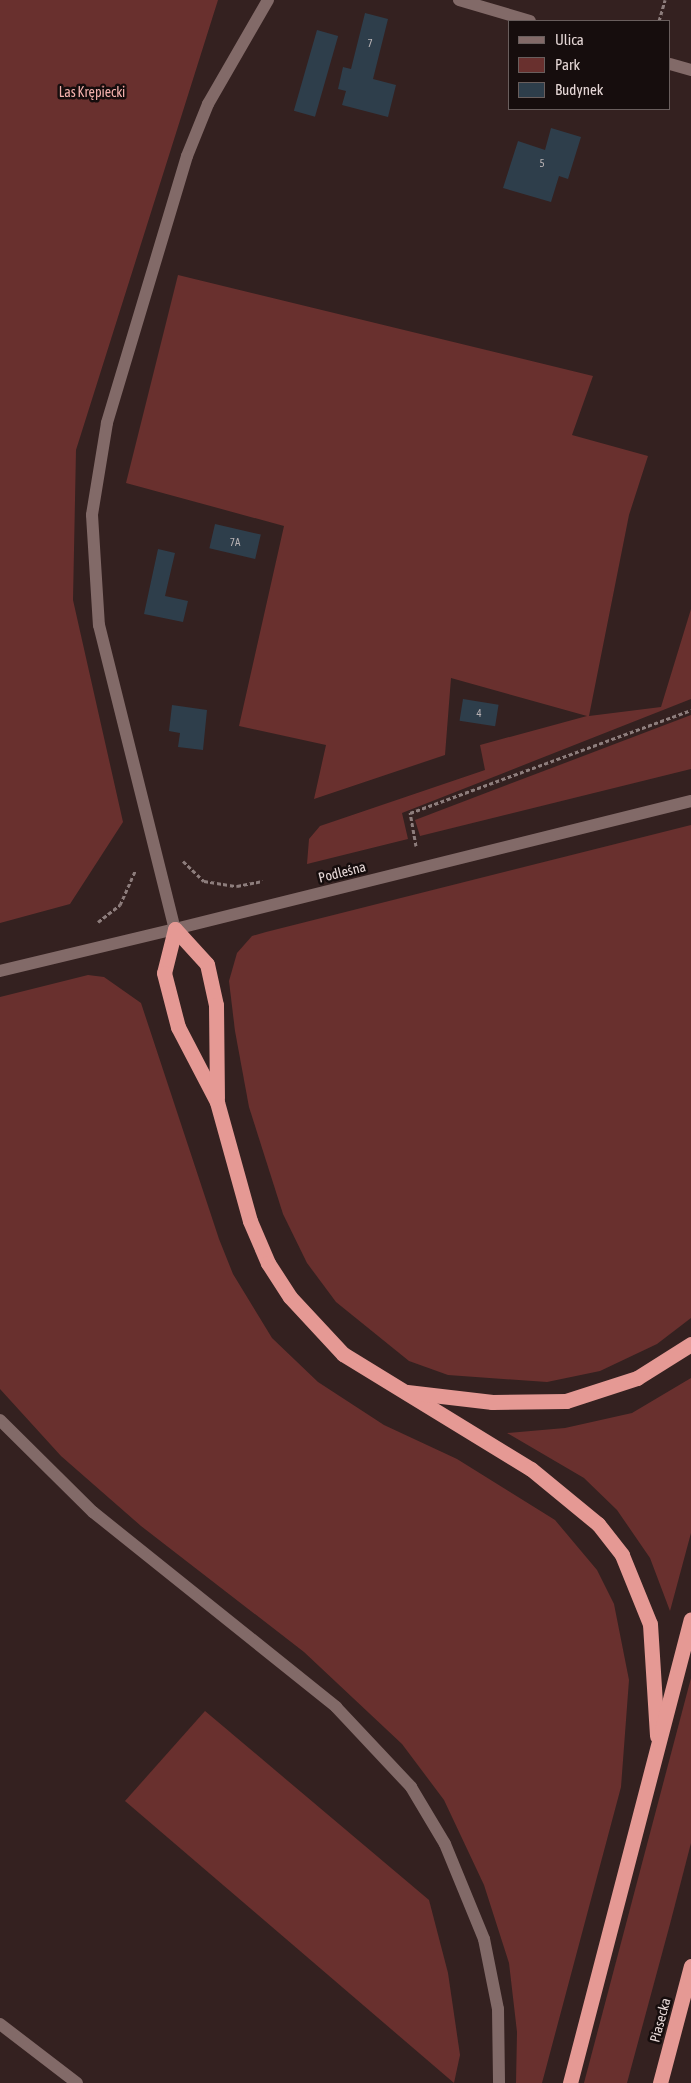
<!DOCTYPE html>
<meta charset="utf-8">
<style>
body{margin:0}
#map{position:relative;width:691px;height:2083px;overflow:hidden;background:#342120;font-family:"Asap Condensed",sans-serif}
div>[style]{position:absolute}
.green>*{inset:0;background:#69302e}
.building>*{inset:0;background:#2e3e4b;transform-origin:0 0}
.path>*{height:3px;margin-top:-1.5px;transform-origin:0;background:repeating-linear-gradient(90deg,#8d7d7c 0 4px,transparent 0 6.5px)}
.street>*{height:12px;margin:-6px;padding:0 6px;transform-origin:6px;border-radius:6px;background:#826a68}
.secondary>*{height:12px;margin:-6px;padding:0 6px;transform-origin:6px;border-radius:6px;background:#826a68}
.highway>*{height:15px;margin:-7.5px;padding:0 7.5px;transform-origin:7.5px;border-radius:7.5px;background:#e59994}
span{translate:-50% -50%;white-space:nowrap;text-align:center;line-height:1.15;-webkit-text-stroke:5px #160d0d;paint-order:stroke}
.number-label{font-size:11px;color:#b7b1b3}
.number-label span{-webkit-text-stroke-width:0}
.park-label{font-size:14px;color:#f2b0ac}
.street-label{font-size:14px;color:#e5d7d6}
.legend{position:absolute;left:508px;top:20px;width:162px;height:90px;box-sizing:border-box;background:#160d0d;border:1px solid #695e5d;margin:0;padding:6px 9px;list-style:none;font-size:15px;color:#e5d7d6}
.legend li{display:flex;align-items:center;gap:10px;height:25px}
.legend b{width:25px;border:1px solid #695e5d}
</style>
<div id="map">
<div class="green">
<div style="clip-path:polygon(0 0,218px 0,76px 450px,73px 600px,123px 822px,70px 904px,0 923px)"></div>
<div style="clip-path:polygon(178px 275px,593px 376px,572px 435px,648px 456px,629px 515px,589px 716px,661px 707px,691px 609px,691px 699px,402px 813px,408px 839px,307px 864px,309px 839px,320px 826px,485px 770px,480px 745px,587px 716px,451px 678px,445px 755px,314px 799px,326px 745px,239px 726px,284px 526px,126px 483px)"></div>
<div style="clip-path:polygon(691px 715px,691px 769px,420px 836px,415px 820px)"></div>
<div style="clip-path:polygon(691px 825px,691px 1318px,657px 1344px,600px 1371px,547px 1382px,448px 1375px,409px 1361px,336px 1302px,307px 1263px,283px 1214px,249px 1107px,235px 1031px,229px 981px,237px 953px,252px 936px,266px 932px)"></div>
<div style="clip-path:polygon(88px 975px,104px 977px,141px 1003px,219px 1239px,233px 1274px,272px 1338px,318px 1382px,384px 1425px,457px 1459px,555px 1520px,597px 1570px,614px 1604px,629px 1680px,621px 1787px,542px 2083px,516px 2083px,517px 2032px,509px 1963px,484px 1885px,444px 1800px,402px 1744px,304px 1652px,141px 1526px,61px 1456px,0 1389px,0 997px)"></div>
<div style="clip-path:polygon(691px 1378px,691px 1533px,670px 1611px,650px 1558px,617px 1510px,584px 1478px,507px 1433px,565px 1428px,632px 1413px)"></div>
<div style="clip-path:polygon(691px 1678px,691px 1843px,670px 1924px,627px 2083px,584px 2083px)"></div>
<div style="clip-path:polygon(205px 1711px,429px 1900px,448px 1973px,460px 2055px,454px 2083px,125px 1801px)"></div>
</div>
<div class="building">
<div style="clip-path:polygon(365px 13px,388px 19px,373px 79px,396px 85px,388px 117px,342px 105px,346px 91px,338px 89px,343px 67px,351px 69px)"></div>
<div style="left:317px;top:30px;width:22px;height:84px;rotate:16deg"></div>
<div style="clip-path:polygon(551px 128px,581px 137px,568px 179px,559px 176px,551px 202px,503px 188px,518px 141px,545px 150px)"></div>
<div style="left:215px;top:524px;width:47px;height:25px;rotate:13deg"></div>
<div style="clip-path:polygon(158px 549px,175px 553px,165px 596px,188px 601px,183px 622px,144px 614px)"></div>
<div style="left:463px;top:699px;width:36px;height:22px;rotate:9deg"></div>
<div style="clip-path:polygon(172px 705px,207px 710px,203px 750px,178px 747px,180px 733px,169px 731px)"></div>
</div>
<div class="path">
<div style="left:659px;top:21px;width:22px;rotate:-74deg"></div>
<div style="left:416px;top:846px;width:34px;rotate:-100deg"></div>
<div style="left:410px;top:813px;width:299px;rotate:-20.1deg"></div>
<div style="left:183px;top:861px;width:29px;rotate:44deg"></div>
<div style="left:204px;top:881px;width:33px;rotate:9deg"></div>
<div style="left:237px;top:886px;width:26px;rotate:-11deg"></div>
<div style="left:98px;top:922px;width:28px;rotate:-38deg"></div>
<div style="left:120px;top:905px;width:37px;rotate:-66deg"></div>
</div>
<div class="street">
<div style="left:459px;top:0;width:74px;rotate:16.5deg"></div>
<div style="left:670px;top:64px;width:22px;rotate:16deg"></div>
<div style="left:0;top:971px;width:180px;rotate:-13.5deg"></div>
<div style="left:0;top:1420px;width:131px;rotate:44.7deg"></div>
<div style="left:93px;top:1512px;width:312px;rotate:38.7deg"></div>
<div style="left:336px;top:1707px;width:110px;rotate:46.8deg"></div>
<div style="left:411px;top:1787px;width:66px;rotate:59.2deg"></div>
<div style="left:445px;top:1844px;width:103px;rotate:67.7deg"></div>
<div style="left:484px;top:1939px;width:71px;rotate:78.7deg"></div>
<div style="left:498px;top:2009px;width:74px;rotate:89.2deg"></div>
<div style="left:0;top:2024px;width:97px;rotate:37.5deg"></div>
</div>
<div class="secondary">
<div style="left:268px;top:0;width:120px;rotate:120deg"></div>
<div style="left:208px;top:104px;width:56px;rotate:112deg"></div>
<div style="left:187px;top:156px;width:279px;rotate:106.7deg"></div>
<div style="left:107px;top:423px;width:93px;rotate:99.3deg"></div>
<div style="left:92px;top:515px;width:110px;rotate:86.4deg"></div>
<div style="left:99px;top:625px;width:313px;rotate:76deg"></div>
<div style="left:175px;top:929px;width:532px;rotate:-13.93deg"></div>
</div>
<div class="highway">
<div style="left:175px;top:929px;width:45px;rotate:104deg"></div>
<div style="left:164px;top:973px;width:56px;rotate:75.5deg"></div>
<div style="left:178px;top:1027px;width:85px;rotate:62.5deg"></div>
<div style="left:217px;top:1102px;width:123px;rotate:74.5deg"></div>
<div style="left:250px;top:1221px;width:46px;rotate:66.8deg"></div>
<div style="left:268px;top:1263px;width:40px;rotate:57.1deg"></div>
<div style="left:290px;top:1297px;width:78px;rotate:47.1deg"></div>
<div style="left:343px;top:1354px;width:220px;rotate:31.5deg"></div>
<div style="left:531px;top:1469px;width:87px;rotate:39.4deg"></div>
<div style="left:598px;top:1524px;width:39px;rotate:52deg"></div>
<div style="left:622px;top:1555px;width:74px;rotate:67.9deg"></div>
<div style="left:650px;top:1624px;width:112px;rotate:86.4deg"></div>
<div style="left:175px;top:929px;width:47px;rotate:47.6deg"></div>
<div style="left:207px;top:964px;width:42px;rotate:77.6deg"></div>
<div style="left:216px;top:1005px;width:93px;rotate:89.4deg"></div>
<div style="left:407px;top:1392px;width:86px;rotate:6.7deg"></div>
<div style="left:492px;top:1402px;width:74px;rotate:-0.8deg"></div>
<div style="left:566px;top:1401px;width:75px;rotate:-17.9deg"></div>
<div style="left:637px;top:1378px;width:64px;rotate:-32.2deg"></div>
<div style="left:570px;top:2083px;width:479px;rotate:-75.4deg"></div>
<div style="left:660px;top:2083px;width:121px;rotate:-75.2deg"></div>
</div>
<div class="number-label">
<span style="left:370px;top:43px">7</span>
<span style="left:542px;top:163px">5</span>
<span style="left:235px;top:542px">7A</span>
<span style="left:479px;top:713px">4</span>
</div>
<div class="park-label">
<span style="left:92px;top:92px">Las Krępiecki</span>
</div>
<div class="street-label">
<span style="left:342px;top:872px;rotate:-14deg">Podleśna</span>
<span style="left:660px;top:2020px;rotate:-75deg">Piasecka</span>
</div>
<ul class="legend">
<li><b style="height:6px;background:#826a68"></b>Ulica</li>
<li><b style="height:14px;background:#69302e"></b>Park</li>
<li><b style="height:14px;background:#2e3e4b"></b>Budynek</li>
</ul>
</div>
